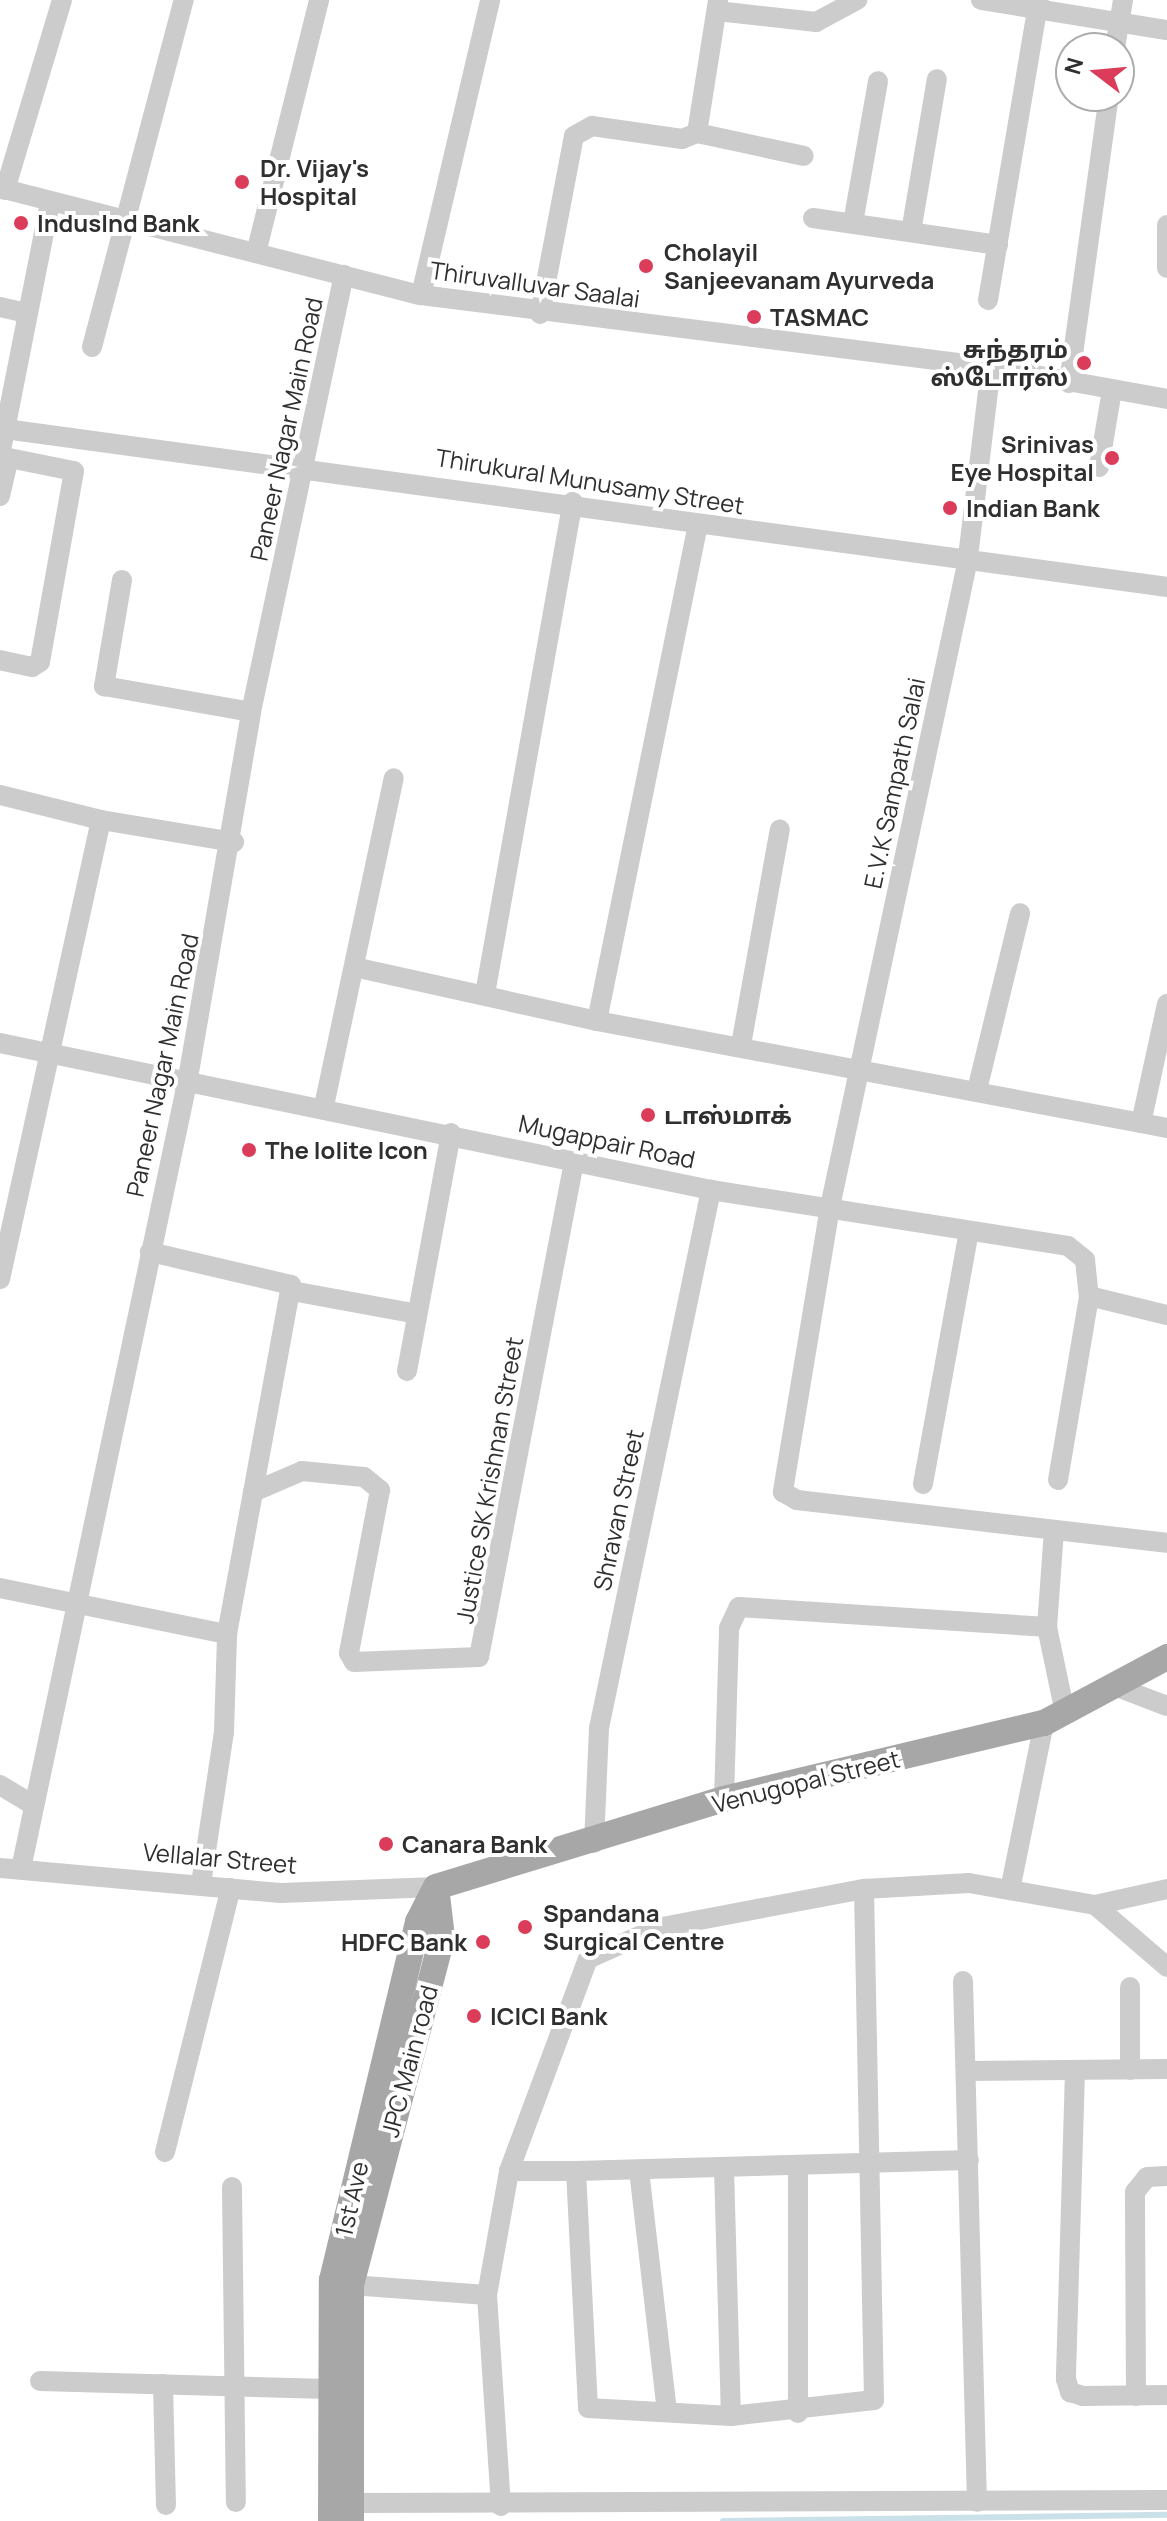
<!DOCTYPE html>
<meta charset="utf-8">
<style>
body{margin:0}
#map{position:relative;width:1167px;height:2521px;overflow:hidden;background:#fff;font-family:Manrope,"Noto Sans Tamil",sans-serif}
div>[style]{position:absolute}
.stream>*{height:6px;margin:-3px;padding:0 3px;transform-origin:3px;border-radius:3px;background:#cbe1ea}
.minor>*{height:20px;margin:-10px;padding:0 10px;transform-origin:10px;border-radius:10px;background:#ccc}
.major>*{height:26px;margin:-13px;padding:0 13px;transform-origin:13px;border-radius:13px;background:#a7a7a7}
.dots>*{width:22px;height:22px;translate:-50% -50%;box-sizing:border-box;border:4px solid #fff;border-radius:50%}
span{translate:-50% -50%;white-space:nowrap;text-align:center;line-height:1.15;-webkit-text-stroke:8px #fff;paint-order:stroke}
.poi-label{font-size:24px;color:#2f2f2f;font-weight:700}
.left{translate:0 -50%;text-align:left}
.right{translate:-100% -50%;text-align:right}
.street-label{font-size:24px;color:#2f2f2f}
.north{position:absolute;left:1055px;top:32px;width:80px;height:80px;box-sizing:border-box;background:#fff;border:2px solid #acacac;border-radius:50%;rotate:286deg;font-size:22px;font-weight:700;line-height:32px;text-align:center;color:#2f2f2f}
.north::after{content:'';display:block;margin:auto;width:28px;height:36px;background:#db3c59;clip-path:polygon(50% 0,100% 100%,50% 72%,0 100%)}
</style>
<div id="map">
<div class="stream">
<div style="left:723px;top:2521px;width:444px;rotate:-0.8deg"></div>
</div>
<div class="minor">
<div style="left:981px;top:0;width:188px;rotate:9.2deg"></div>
<div style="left:717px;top:11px;width:100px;rotate:6.3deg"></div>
<div style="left:816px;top:22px;width:47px;rotate:-28.2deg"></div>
<div style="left:1115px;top:48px;width:49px;rotate:-80.5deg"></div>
<div style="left:697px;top:133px;width:135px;rotate:-81deg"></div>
<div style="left:697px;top:133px;width:109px;rotate:12.1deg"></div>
<div style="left:0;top:188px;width:434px;rotate:14.3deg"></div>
<div style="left:421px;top:295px;width:575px;rotate:7.2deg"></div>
<div style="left:991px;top:367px;width:179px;rotate:10.3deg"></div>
<div style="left:5px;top:190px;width:198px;rotate:-73.3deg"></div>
<div style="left:813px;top:218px;width:187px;rotate:8.3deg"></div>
<div style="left:853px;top:223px;width:144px;rotate:-80deg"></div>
<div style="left:1167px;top:225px;width:43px;rotate:90deg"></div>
<div style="left:911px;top:232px;width:155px;rotate:-80.4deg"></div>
<div style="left:256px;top:253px;width:261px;rotate:-76deg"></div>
<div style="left:421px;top:295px;width:303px;rotate:-76.8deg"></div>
<div style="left:988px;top:300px;width:304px;rotate:-80.4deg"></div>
<div style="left:0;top:307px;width:27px;rotate:13deg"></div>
<div style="left:540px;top:314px;width:181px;rotate:-79.2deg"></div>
<div style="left:574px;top:136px;width:21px;rotate:-29deg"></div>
<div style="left:592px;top:126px;width:91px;rotate:8.2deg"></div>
<div style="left:682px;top:139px;width:16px;rotate:-22deg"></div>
<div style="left:92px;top:347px;width:359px;rotate:-75.2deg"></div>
<div style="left:991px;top:367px;width:198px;rotate:96.9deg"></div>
<div style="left:967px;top:564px;width:657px;rotate:102.03deg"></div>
<div style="left:830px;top:1207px;width:289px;rotate:99.4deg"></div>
<div style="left:783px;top:1492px;width:16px;rotate:30deg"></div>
<div style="left:797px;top:1500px;width:372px;rotate:6.6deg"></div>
<div style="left:1069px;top:383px;width:290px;rotate:-82.1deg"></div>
<div style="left:5px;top:429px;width:1173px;rotate:7.74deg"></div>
<div style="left:0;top:455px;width:257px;rotate:-78.8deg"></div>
<div style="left:1099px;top:467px;width:78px;rotate:-80.4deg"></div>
<div style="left:0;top:496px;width:39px;rotate:-77deg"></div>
<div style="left:9px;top:458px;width:66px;rotate:11.3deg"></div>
<div style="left:74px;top:471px;width:194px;rotate:100.1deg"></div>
<div style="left:40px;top:662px;width:9px;rotate:148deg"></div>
<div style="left:32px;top:667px;width:33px;rotate:-168deg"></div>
<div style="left:122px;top:580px;width:108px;rotate:99.6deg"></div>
<div style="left:104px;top:686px;width:149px;rotate:10deg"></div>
<div style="left:0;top:795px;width:104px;rotate:13.9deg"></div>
<div style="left:101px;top:820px;width:470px;rotate:102.4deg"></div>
<div style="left:101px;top:820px;width:135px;rotate:9.4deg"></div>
<div style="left:354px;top:967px;width:249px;rotate:12.5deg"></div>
<div style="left:597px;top:1021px;width:553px;rotate:10.62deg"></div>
<div style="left:1141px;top:1123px;width:122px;rotate:-77.7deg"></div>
<div style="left:485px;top:994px;width:500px;rotate:-79.9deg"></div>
<div style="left:597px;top:1021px;width:507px;rotate:-78.51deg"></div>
<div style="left:0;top:1043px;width:726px;rotate:11.68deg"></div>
<div style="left:711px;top:1190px;width:361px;rotate:8.9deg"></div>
<div style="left:1068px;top:1246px;width:22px;rotate:39deg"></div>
<div style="left:1085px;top:1260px;width:36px;rotate:84deg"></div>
<div style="left:1089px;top:1296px;width:80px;rotate:13.7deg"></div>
<div style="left:741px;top:1045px;width:219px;rotate:-79.8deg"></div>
<div style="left:977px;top:1090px;width:182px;rotate:-76.3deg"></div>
<div style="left:324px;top:1106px;width:335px;rotate:-78deg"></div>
<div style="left:1141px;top:1123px;width:26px;rotate:11deg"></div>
<div style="left:292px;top:1291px;width:127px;rotate:10.4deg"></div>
<div style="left:407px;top:1371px;width:242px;rotate:-79.5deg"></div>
<div style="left:1058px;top:1480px;width:187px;rotate:-80.4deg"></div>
<div style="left:923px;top:1484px;width:256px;rotate:-79.7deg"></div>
<div style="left:253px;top:1492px;width:53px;rotate:-23.2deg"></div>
<div style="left:302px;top:1471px;width:62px;rotate:5.5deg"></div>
<div style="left:364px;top:1477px;width:21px;rotate:39deg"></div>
<div style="left:380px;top:1490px;width:166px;rotate:100.8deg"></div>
<div style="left:349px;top:1653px;width:10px;rotate:61deg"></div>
<div style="left:354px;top:1662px;width:125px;rotate:-2.3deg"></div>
<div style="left:479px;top:1657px;width:504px;rotate:-79.14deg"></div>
<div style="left:1054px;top:1530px;width:97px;rotate:94.1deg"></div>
<div style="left:1047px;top:1627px;width:88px;rotate:78.2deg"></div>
<div style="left:0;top:1588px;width:232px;rotate:11.5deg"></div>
<div style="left:227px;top:1634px;width:355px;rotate:-79.6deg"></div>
<div style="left:291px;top:1285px;width:145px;rotate:-166.8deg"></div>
<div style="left:1117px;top:1687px;width:53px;rotate:20.8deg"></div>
<div style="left:0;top:1785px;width:37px;rotate:31deg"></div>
<div style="left:724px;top:1799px;width:171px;rotate:-88.3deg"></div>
<div style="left:729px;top:1628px;width:23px;rotate:-65deg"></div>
<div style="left:739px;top:1607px;width:309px;rotate:3.7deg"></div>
<div style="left:594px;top:1843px;width:115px;rotate:-87.5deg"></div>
<div style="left:599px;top:1728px;width:550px;rotate:-78.24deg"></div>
<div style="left:22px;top:1864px;width:803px;rotate:-78.07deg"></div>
<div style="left:188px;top:1078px;width:371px;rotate:-80.2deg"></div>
<div style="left:251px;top:712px;width:447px;rotate:-78deg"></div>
<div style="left:0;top:1868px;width:282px;rotate:5.1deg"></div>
<div style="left:281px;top:1893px;width:155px;rotate:-2.2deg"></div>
<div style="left:201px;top:1884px;width:154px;rotate:-81.4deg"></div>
<div style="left:224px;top:1732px;width:98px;rotate:-88.2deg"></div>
<div style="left:1010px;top:1890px;width:170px;rotate:-78.5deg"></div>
<div style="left:1095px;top:1905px;width:95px;rotate:40.7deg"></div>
<div style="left:963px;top:1981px;width:521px;rotate:88.46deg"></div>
<div style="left:1130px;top:2070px;width:83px;rotate:-90deg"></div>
<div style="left:967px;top:2071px;width:200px;rotate:-0.6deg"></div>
<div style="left:1075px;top:2071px;width:308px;rotate:91.7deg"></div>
<div style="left:1066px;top:2379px;width:14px;rotate:73deg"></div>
<div style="left:1070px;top:2392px;width:14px;rotate:17deg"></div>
<div style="left:1083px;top:2396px;width:84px;rotate:-0.7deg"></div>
<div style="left:165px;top:2152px;width:272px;rotate:-76deg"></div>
<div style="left:798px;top:2166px;width:247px;rotate:90deg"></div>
<div style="left:724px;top:2168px;width:248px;rotate:88.4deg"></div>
<div style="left:639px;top:2170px;width:243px;rotate:83.4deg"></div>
<div style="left:509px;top:2171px;width:67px"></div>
<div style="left:576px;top:2171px;width:237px;rotate:87.1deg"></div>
<div style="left:588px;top:2408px;width:143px;rotate:3.2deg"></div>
<div style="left:731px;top:2416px;width:144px;rotate:-6.4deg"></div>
<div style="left:874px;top:2400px;width:511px;rotate:-91.12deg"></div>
<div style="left:576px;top:2171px;width:393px;rotate:-1.6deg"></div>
<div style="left:232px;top:2187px;width:315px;rotate:89.3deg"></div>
<div style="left:351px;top:2285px;width:136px;rotate:4.2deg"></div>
<div style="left:40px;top:2381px;width:288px;rotate:1.6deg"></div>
<div style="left:163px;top:2384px;width:121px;rotate:88.6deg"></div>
<div style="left:1136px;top:2396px;width:204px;rotate:-90.3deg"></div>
<div style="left:1135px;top:2192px;width:19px;rotate:-51deg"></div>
<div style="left:1147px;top:2177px;width:20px;rotate:-3deg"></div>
<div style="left:352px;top:2503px;width:815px;rotate:-0.21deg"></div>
<div style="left:501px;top:2506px;width:211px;rotate:-93.8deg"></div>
<div style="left:487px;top:2295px;width:126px;rotate:-79.9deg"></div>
<div style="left:509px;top:2171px;width:226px;rotate:-69.6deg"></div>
<div style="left:588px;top:1959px;width:76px;rotate:-24.2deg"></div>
<div style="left:657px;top:1928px;width:211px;rotate:-10.7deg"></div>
<div style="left:864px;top:1889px;width:105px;rotate:-3.3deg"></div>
<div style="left:969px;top:1883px;width:128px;rotate:9.9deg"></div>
<div style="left:1095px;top:1905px;width:74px;rotate:-12.5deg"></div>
</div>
<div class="major">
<div style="left:436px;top:1887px;width:301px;rotate:-17deg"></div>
<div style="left:724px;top:1799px;width:329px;rotate:-13.4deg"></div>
<div style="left:1044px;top:1723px;width:140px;rotate:-28.2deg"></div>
<div style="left:331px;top:2521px;width:241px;rotate:-89.8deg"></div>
<div style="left:332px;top:2280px;width:368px;rotate:-76.5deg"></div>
<div style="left:418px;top:1922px;width:39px;rotate:-63deg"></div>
<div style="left:351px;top:2521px;width:236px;rotate:-90deg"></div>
<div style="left:351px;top:2285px;width:360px;rotate:-75.3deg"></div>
<div style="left:442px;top:1937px;width:50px;rotate:-96.8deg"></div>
</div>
<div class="dots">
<div style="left:242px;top:182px;background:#db3c59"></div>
<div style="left:21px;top:223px;background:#db3c59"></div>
<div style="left:646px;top:266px;background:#db3c59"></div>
<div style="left:754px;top:317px;background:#db3c59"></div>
<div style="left:1084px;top:363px;background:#db3c59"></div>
<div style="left:1112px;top:458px;background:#db3c59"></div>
<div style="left:950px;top:508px;background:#db3c59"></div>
<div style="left:648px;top:1115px;background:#db3c59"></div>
<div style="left:249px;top:1150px;background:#db3c59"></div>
<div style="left:386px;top:1844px;background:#db3c59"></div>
<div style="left:525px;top:1927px;background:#db3c59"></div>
<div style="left:483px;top:1942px;background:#db3c59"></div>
<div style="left:474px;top:2016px;background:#db3c59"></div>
</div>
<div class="poi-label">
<span class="left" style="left:260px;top:182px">Dr. Vijay's<br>Hospital</span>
<span class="left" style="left:37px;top:223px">IndusInd Bank</span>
<span class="left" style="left:664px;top:266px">Cholayil<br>Sanjeevanam Ayurveda</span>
<span class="left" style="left:770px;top:317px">TASMAC</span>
<span class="right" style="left:1068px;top:363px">சுந்தரம்<br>ஸ்டோர்ஸ்</span>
<span class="right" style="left:1094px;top:458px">Srinivas<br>Eye Hospital</span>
<span class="left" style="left:966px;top:508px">Indian Bank</span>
<span class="left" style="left:664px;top:1115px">டாஸ்மாக்</span>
<span class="left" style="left:265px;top:1150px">The Iolite Icon</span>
<span class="left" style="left:402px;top:1844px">Canara Bank</span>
<span class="left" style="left:543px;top:1927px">Spandana<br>Surgical Centre</span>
<span class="right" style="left:467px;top:1942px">HDFC Bank</span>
<span class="left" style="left:490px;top:2016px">ICICI Bank</span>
</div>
<div class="street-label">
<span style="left:535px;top:284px;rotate:8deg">Thiruvalluvar Saalai</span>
<span style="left:286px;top:429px;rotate:-78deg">Paneer Nagar Main Road</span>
<span style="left:590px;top:481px;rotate:9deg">Thirukural Munusamy Street</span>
<span style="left:894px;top:783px;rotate:-78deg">E.V.K Sampath Salai</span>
<span style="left:162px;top:1065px;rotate:-78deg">Paneer Nagar Main Road</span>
<span style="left:607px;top:1141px;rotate:12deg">Mugappair Road</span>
<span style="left:489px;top:1480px;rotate:-80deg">Justice SK Krishnan Street</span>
<span style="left:618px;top:1510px;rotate:-78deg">Shravan Street</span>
<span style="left:806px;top:1781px;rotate:-14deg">Venugopal Street</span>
<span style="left:220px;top:1858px;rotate:5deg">Vellalar Street</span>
<span style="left:409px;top:2061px;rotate:-75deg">JPC Main road</span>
<span style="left:351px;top:2199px;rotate:-77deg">1st Ave</span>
</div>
<div class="north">N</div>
</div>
